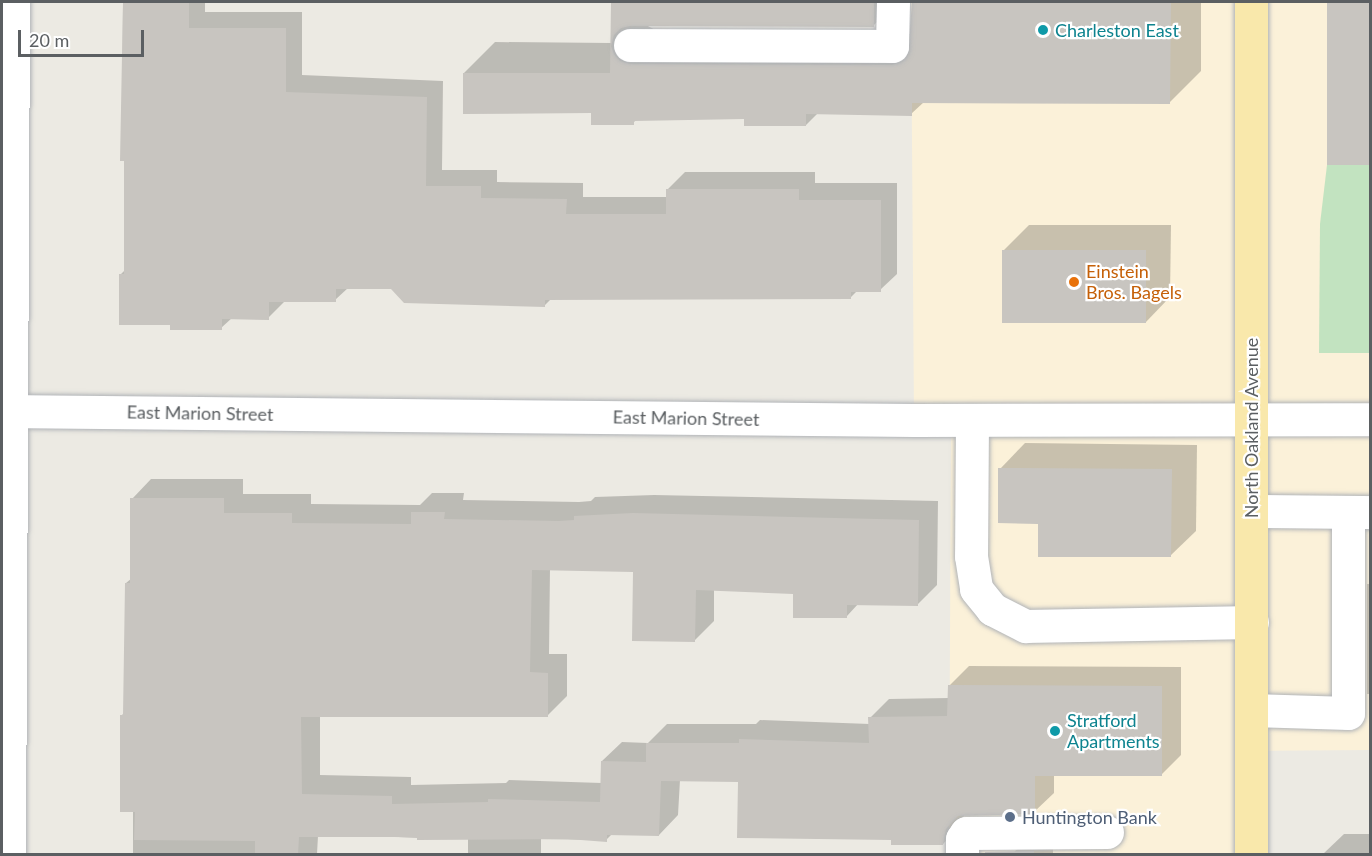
<!DOCTYPE html>
<style>
body{margin:0}
#map{position:relative;width:1372px;height:856px;overflow:hidden;background:#eceae3;font-family:Lato,sans-serif}
div>[style]{position:absolute}
.commercial>*{inset:0;background:#fbf1d9}
.green>*{inset:0;background:#c2e3c0}
.shadow>*{inset:0;background:#0003;transform-origin:0 0}
.building>*{inset:0;background:#c8c5c0;transform-origin:0 0}
.roads{filter:drop-shadow(0 0 2px #b0b3b7) drop-shadow(0 0 2px #b0b3b7)}
.minor>*{height:33px;margin:-16.5px;padding:0 16.5px;transform-origin:16.5px;border-radius:16.5px;background:#fff}
.major>*{height:33px;margin:-16.5px;padding:0 16.5px;transform-origin:16.5px;border-radius:16.5px;background:#f9e8ab}
.dots>*{width:16px;height:16px;translate:-50% -50%;box-sizing:border-box;border:3px solid #fff;border-radius:50%}
span{translate:-50% -50%;white-space:nowrap;text-align:center;line-height:1.15;-webkit-text-stroke:4.5px #fff;paint-order:stroke}
.culture-label{font-size:18px;color:#0d838f}
.left{translate:0 -50%;text-align:left}
.food-label{font-size:18px;color:#c56008}
.street-label{font-size:18px;color:#5b5f62}
.service-label{font-size:18px;color:#4e5e75}
.frame{position:absolute;inset:0;border:3px solid #5b5f62;pointer-events:none}
.scale{position:absolute;left:18px;top:30px;width:126px;height:27px;box-sizing:border-box;border:3px solid #5b5f62;border-top:0;padding-left:8px;font-size:18px;line-height:21px;white-space:nowrap;color:#5b5f62;-webkit-text-stroke:4px #fff;paint-order:stroke}
</style>
<div id="map">
<div class="commercial">
<div style="clip-path:polygon(911px 2px,1370px 2px,1370px 750px,1253px 751px,1251px 854px,949px 854px,951px 420px,914px 420px)"></div>
</div>
<div class="green">
<div style="clip-path:polygon(1327px 165px,1370px 165px,1370px 353px,1319px 353px,1320px 224px)"></div>
</div>
<div class="shadow">
<div style="clip-path:polygon(123px 2px,205px 2px,205px 12px,302px 12px,302px 75px,443px 81px,442px 170px,497px 170px,497px 182px,583px 183px,583px 197px,668px 197px,668px 189px,685px 172px,815px 172px,815px 183px,897px 183px,897px 274px,880px 290px,858px 290px,851px 297px,552px 298px,545px 305px,391px 288px,348px 288px,335px 300px,285px 301px,268px 318px,232px 318px,221px 328px,171px 323px,121px 274px,126px 269px,126px 160px,122px 160px)"></div>
<div style="clip-path:polygon(613px 2px,897px 2px,873px 26px,646px 25px,661px 33px,913px 34px,913px 2px,1201px 2px,1201px 71px,1170px 102px,924px 102px,911px 114px,818px 113px,806px 125px,746px 118px,637px 119px,633px 123px,464px 73px,495px 42px,612px 43px)"></div>
<div style="left:1328px;top:2px;width:42px;height:162px"></div>
<div style="clip-path:polygon(1029px 225px,1171px 225px,1170px 297px,1145px 323px,1003px 251px)"></div>
<div style="clip-path:polygon(1025px 443px,1197px 445px,1196px 531px,1170px 556px,1039px 522px,1000px 469px)"></div>
<div style="clip-path:polygon(151px 479px,243px 479px,243px 494px,311px 494px,311px 504px,420px 505px,432px 493px,464px 493px,463px 500px,579px 502px,591px 501px,595px 497px,654px 495px,938px 501px,937px 585px,918px 604px,859px 603px,847px 616px,795px 592px,714px 590px,714px 621px,695px 640px,634px 570px,550px 569px,549px 654px,567px 654px,567px 696px,548px 715px,320px 716px,320px 775px,411px 777px,411px 785px,506px 783px,509px 780px,602px 783px,602px 761px,622px 742px,648px 743px,667px 724px,756px 724px,760px 720px,870px 724px,870px 718px,889px 699px,949px 698px,949px 686px,969px 666px,1181px 667px,1181px 755px,1161px 775px,1054px 774px,1054px 793px,1034px 812px,964px 815px,962px 824px,943px 844px,893px 838px,740px 781px,680px 780px,678px 815px,659px 835px,612px 834px,606px 840px,541px 839px,541px 854px,468px 854px,468px 838px,318px 836px,317px 854px,133px 854px,133px 810px,122px 715px,125px 712px,126px 583px,132px 578px,132px 499px)"></div>
<div style="left:1370px;top:584px;width:110px;height:3px;rotate:90deg"></div>
<div style="clip-path:polygon(1053px 832px,1053px 854px,1012px 854px,1034px 833px)"></div>
<div style="clip-path:polygon(1344px 834px,1370px 834px,1370px 854px,1323px 854px)"></div>
</div>
<div class="building">
<div style="clip-path:polygon(123px 2px,189px 2px,189px 28px,286px 28px,286px 92px,427px 97px,426px 186px,481px 186px,481px 198px,567px 199px,566px 214px,666px 214px,666px 189px,799px 189px,799px 200px,881px 200px,881px 292px,851px 292px,851px 299px,545px 300px,545px 307px,404px 303px,391px 289px,336px 289px,336px 302px,269px 302px,269px 320px,222px 319px,222px 330px,170px 330px,170px 325px,119px 325px,119px 274px,124px 274px,124px 161px,120px 161px)"></div>
<div style="clip-path:polygon(611px 2px,874px 2px,874px 27px,630px 26px,621px 28px,614px 35px,611px 46px,614px 54px,620px 61px,630px 64px,892px 65px,902px 62px,908px 55px,912px 2px,1171px 2px,1170px 104px,912px 103px,912px 116px,806px 114px,806px 126px,744px 126px,744px 119px,634px 121px,634px 125px,591px 125px,591px 113px,463px 114px,463px 73px,610px 73px)"></div>
<div style="left:1327px;top:2px;width:44px;height:163px"></div>
<div style="left:1002px;top:250px;width:144px;height:73px"></div>
<div style="clip-path:polygon(998px 468px,1172px 469px,1171px 557px,1038px 557px,1038px 524px,998px 523px)"></div>
<div style="clip-path:polygon(130px 498px,224px 498px,224px 513px,292px 513px,292px 523px,411px 524px,411px 512px,445px 512px,444px 519px,559px 521px,574px 520px,574px 516px,633px 513px,919px 520px,918px 606px,847px 605px,847px 618px,793px 618px,793px 594px,696px 590px,695px 642px,632px 641px,633px 572px,532px 570px,530px 672px,548px 673px,548px 717px,301px 717px,302px 794px,392px 796px,392px 804px,488px 802px,488px 799px,600px 802px,601px 761px,646px 762px,646px 743px,739px 743px,739px 739px,869px 743px,868px 717px,947px 716px,948px 685px,1162px 686px,1162px 776px,1035px 776px,1035px 814px,958px 816px,946px 829px,943px 845px,891px 845px,891px 840px,737px 838px,738px 782px,661px 781px,659px 836px,607px 835px,607px 842px,568px 839px,417px 840px,417px 838px,398px 837px,299px 837px,298px 855px,255px 855px,255px 841px,134px 840px,135px 812px,120px 812px,120px 715px,123px 715px,125px 583px,130px 583px)"></div>
<div style="clip-path:polygon(1034px 851px,1034px 855px,985px 855px,985px 852px)"></div>
</div>
<div class="roads">
<div class="minor">
<div style="left:630px;top:45px;width:262px;rotate:0.2deg"></div>
<div style="left:892px;top:46px;width:44px;rotate:-88.7deg"></div>
<div style="left:2px;top:411px;width:912px;rotate:0.57deg"></div>
<div style="left:914px;top:420px;width:456px;rotate:-0.1deg"></div>
<div style="left:972px;top:420px;width:136px;rotate:90.4deg"></div>
<div style="left:971px;top:556px;width:33px;rotate:81deg"></div>
<div style="left:976px;top:589px;width:26px;rotate:51deg"></div>
<div style="left:992px;top:609px;width:38px;rotate:27deg"></div>
<div style="left:1026px;top:626px;width:226px;rotate:-1deg"></div>
<div style="left:1252px;top:511px;width:118px;rotate:0.5deg"></div>
<div style="left:1252px;top:710px;width:96px;rotate:1.8deg"></div>
<div style="left:1348px;top:713px;width:201px;rotate:-90deg"></div>
<div style="left:9px;top:854px;width:852px;rotate:-89.73deg"></div>
<div style="left:962px;top:854px;width:15px;rotate:-90deg"></div>
<div style="left:962px;top:839px;width:7px;rotate:-56deg"></div>
<div style="left:966px;top:833px;width:141px;rotate:-0.4deg"></div>
</div>
<div class="major">
<div style="left:1251px;top:854px;width:852px;rotate:-90deg"></div>
</div>
</div>
<div class="dots">
<div style="left:1043px;top:30px;background:#0f9aa8"></div>
<div style="left:1074px;top:282px;background:#e8710a"></div>
<div style="left:1055px;top:731px;background:#0f9aa8"></div>
<div style="left:1010px;top:817px;background:#5c6f8a"></div>
</div>
<div class="culture-label">
<span class="left" style="left:1055px;top:30px">Charleston East</span>
<span class="left" style="left:1067px;top:731px">Stratford<br>Apartments</span>
</div>
<div class="food-label">
<span class="left" style="left:1086px;top:282px">Einstein<br>Bros. Bagels</span>
</div>
<div class="street-label">
<span style="left:200px;top:413px;rotate:1deg">East Marion Street</span>
<span style="left:686px;top:418px;rotate:1deg">East Marion Street</span>
<span style="left:1251px;top:428px;rotate:-90deg">North Oakland Avenue</span>
</div>
<div class="service-label">
<span class="left" style="left:1022px;top:817px">Huntington Bank</span>
</div>
<div class="frame"></div>
<div class="scale">20 m</div>
</div>
